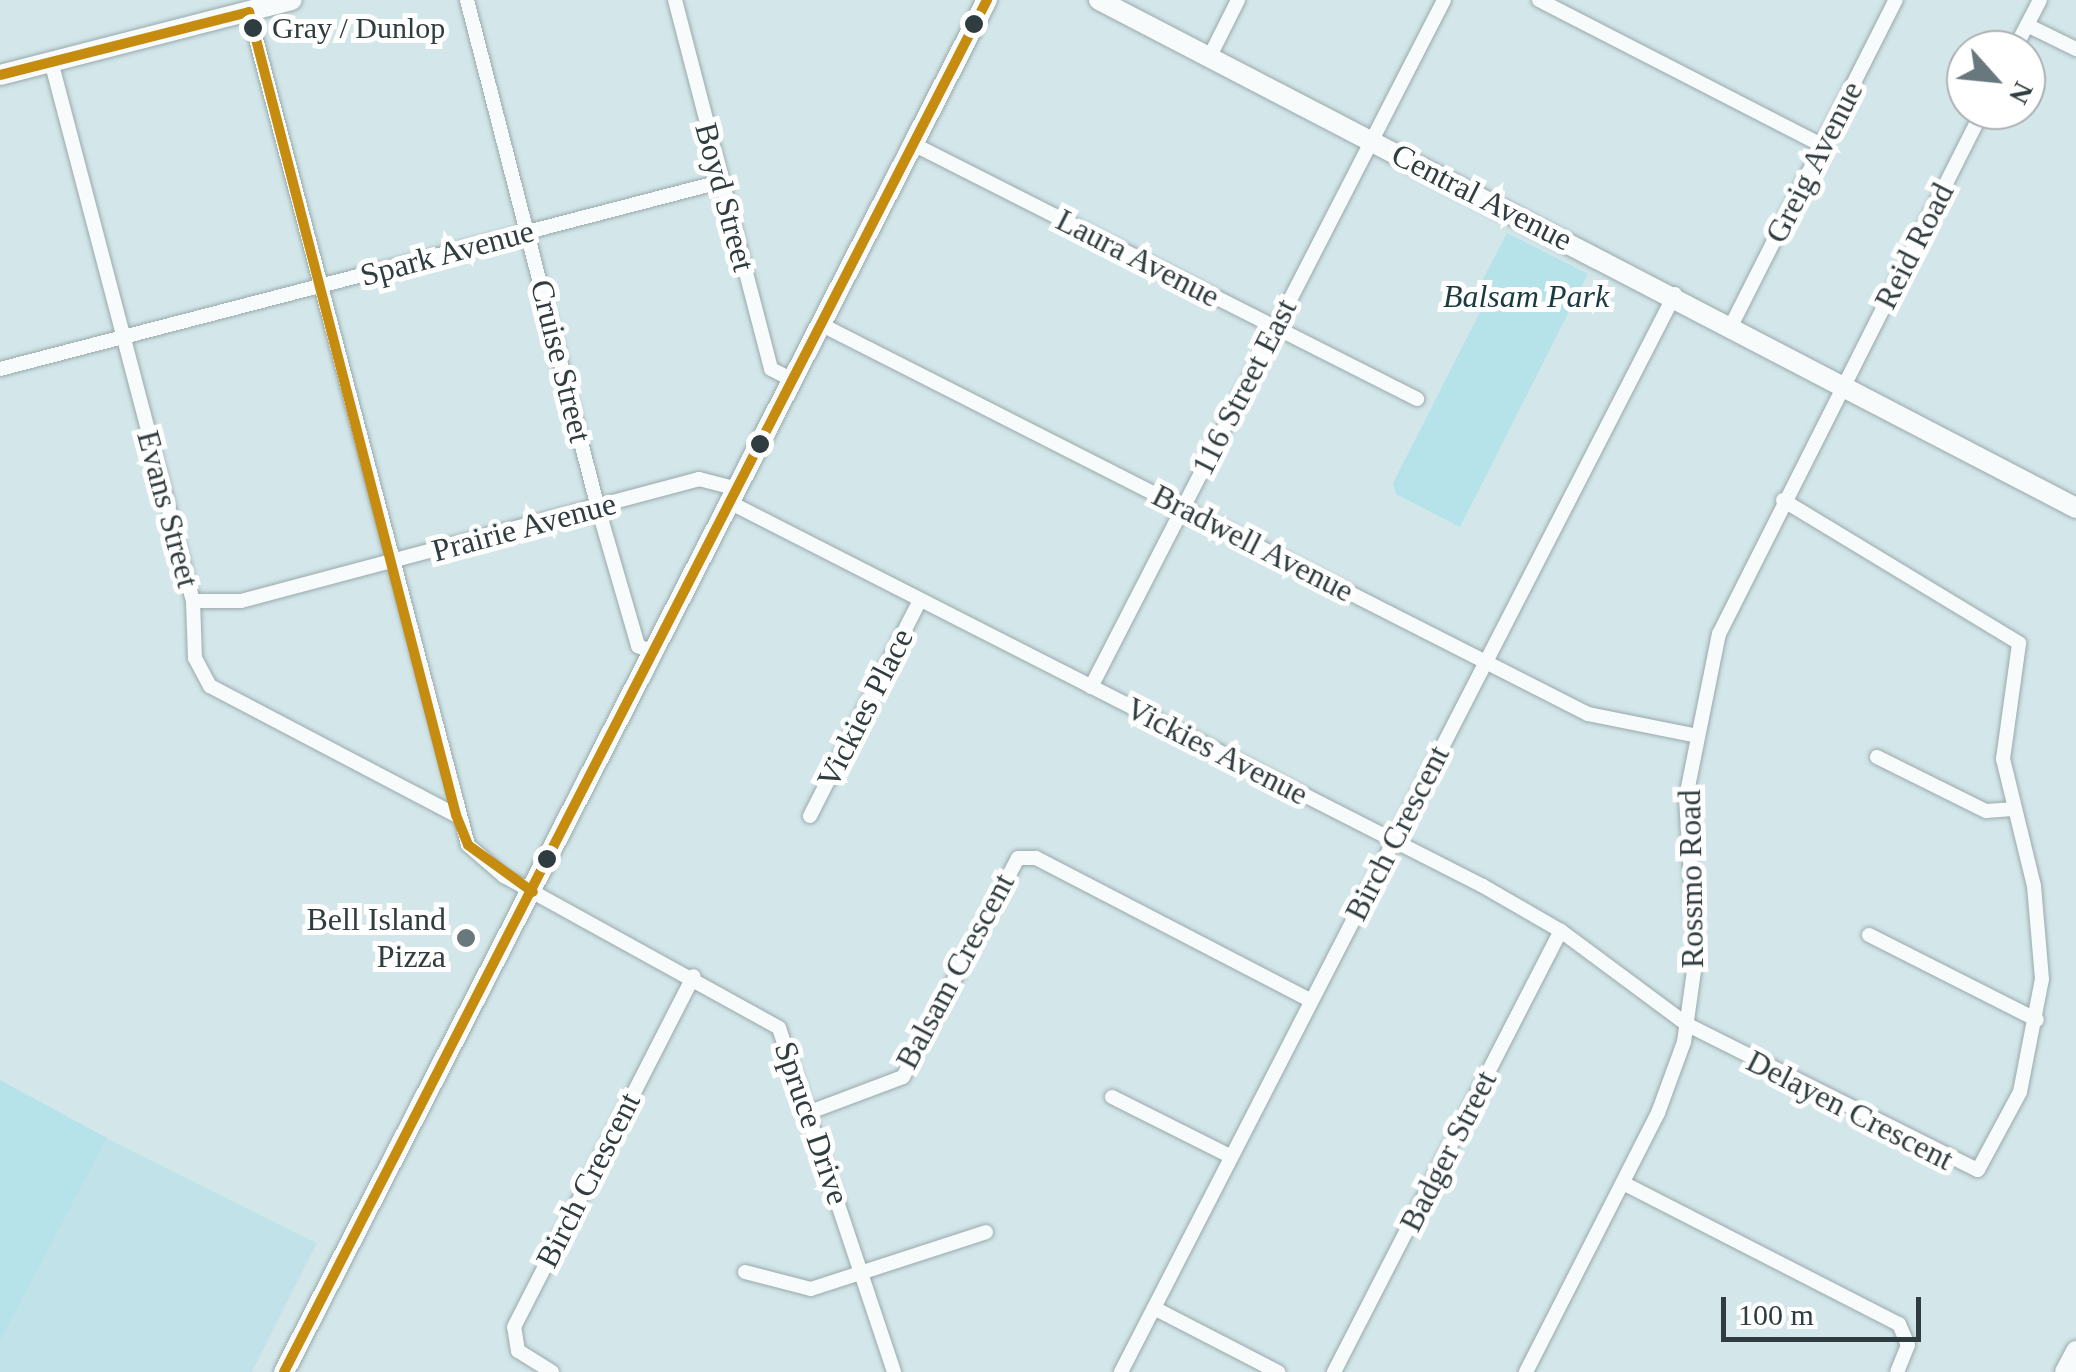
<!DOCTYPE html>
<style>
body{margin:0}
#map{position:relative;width:2076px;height:1372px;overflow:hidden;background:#d3e7ea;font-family:"Times New Roman",serif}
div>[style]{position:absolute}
.built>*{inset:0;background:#c1e2e9}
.green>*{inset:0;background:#b6e2ea}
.roads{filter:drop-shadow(0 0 2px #9aa9ac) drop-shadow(0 0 2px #9aa9ac)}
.street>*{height:14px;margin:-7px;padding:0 7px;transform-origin:7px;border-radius:7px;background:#f8fbfc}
.secondary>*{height:20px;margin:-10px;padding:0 10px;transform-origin:10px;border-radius:10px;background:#f8fbfc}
.bus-1>*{height:10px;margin:-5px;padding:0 5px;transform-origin:5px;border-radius:5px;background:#c58c10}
.dots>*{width:28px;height:28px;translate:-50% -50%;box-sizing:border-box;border:5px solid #fff;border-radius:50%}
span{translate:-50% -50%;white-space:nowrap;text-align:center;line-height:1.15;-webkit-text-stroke:10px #fff;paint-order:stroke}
.bus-label{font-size:30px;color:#2f3d40}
.left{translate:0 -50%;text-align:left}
.street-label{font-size:32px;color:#2f3d40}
.park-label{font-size:32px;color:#1a3a40;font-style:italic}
.poi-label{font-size:32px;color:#2f3d40}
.right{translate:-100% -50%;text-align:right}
.north{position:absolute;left:1946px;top:30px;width:100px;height:100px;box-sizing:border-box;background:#fff;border:2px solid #acb1b3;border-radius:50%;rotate:117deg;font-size:28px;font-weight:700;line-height:40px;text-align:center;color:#2f3d40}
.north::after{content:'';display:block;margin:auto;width:35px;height:45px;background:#68787c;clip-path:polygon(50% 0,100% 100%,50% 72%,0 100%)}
.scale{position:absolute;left:1721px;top:1297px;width:200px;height:45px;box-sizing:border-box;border:5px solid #2f3d40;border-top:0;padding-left:12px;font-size:30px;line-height:35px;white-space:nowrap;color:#2f3d40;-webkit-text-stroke:8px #fff;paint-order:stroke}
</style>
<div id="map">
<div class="built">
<div style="clip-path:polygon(107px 1138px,317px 1243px,252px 1372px,0 1372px,0 1342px)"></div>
</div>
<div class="green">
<div style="clip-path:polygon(1507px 233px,1588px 274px,1460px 527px,1396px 494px,1393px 483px,1480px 312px,1473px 298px)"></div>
<div style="clip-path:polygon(0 1080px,107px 1138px,0 1342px)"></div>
</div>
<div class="roads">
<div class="street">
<div style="left:467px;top:0;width:525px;rotate:75.54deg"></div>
<div style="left:598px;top:508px;width:144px;rotate:73.8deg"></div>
<div style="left:638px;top:646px;width:18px;rotate:22deg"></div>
<div style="left:675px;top:0;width:381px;rotate:75.4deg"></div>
<div style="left:771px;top:369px;width:25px;rotate:27deg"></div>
<div style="left:1539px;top:0;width:317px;rotate:27.2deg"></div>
<div style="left:249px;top:12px;width:861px;rotate:75.27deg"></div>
<div style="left:468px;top:845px;width:48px;rotate:40.7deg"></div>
<div style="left:504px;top:876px;width:314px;rotate:28.9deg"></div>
<div style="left:779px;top:1028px;width:363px;rotate:71.5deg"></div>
<div style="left:2027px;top:25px;width:55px;rotate:26.1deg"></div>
<div style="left:2014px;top:50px;width:56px;rotate:-62.5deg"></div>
<div style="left:1209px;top:58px;width:65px;rotate:-63.4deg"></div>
<div style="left:51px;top:61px;width:558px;rotate:75.27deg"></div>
<div style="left:193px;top:601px;width:57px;rotate:88deg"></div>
<div style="left:195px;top:658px;width:32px;rotate:62deg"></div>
<div style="left:210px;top:686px;width:278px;rotate:27.7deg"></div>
<div style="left:913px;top:144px;width:565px;rotate:26.84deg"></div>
<div style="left:1732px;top:324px;width:363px;rotate:-63.2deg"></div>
<div style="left:822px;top:325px;width:859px;rotate:26.92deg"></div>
<div style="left:1588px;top:714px;width:107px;rotate:11.3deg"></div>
<div style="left:0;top:369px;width:744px;rotate:-14.56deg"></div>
<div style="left:731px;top:503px;width:844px;rotate:26.99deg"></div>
<div style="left:1483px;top:886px;width:90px;rotate:30deg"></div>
<div style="left:1561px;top:931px;width:156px;rotate:36.6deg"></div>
<div style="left:1686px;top:1024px;width:326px;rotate:26.6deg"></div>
<div style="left:1978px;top:1170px;width:89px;rotate:-61.7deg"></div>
<div style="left:2020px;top:1092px;width:115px;rotate:-79deg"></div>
<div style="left:2042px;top:979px;width:93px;rotate:-94.9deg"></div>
<div style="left:2034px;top:886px;width:131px;rotate:-103.7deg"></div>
<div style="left:2003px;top:759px;width:117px;rotate:-82.1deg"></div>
<div style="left:2019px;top:643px;width:276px;rotate:-148.8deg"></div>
<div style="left:193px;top:601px;width:48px"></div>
<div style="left:241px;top:601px;width:474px;rotate:-14.9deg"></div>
<div style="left:699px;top:479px;width:40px;rotate:14.4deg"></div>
<div style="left:1091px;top:687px;width:772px;rotate:-62.8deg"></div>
<div style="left:1877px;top:757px;width:122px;rotate:26.4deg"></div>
<div style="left:1986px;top:811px;width:27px;rotate:-4deg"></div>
<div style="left:810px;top:816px;width:242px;rotate:-63deg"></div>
<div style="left:1869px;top:935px;width:188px;rotate:26.8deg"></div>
<div style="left:1112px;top:1097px;width:132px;rotate:26.6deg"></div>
<div style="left:810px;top:1112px;width:99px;rotate:-20.6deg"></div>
<div style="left:903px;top:1077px;width:247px;rotate:-62.3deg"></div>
<div style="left:1018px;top:858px;width:18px"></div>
<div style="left:1036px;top:858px;width:309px;rotate:27.4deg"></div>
<div style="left:1623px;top:1183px;width:310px;rotate:27.1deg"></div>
<div style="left:1899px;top:1324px;width:23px;rotate:67deg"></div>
<div style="left:1908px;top:1345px;width:29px;rotate:112deg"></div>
<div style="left:745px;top:1272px;width:68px;rotate:14.4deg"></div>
<div style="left:811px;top:1289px;width:184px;rotate:-18deg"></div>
<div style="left:1154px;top:1308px;width:140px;rotate:27.3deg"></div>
<div style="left:552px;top:1372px;width:40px;rotate:-148deg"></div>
<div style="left:518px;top:1351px;width:24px;rotate:-99deg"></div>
<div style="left:514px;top:1327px;width:394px;rotate:-62.9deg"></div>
<div style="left:1121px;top:1372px;width:1212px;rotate:-62.8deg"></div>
<div style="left:1334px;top:1372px;width:496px;rotate:-62.8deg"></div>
<div style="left:1526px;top:1372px;width:291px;rotate:-63deg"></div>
<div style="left:1658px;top:1113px;width:76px;rotate:-69.9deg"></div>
<div style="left:1684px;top:1042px;width:86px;rotate:-82deg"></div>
<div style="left:1696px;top:957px;width:160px;rotate:-93.6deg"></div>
<div style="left:1686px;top:797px;width:166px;rotate:-78.6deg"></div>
<div style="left:1719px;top:634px;width:587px;rotate:-63.26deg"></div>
</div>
<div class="secondary">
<div style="left:1099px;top:0;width:1101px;rotate:27.47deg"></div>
<div style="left:0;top:75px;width:301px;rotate:-14.4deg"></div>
<div style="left:284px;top:1372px;width:1542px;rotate:-62.87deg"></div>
<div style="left:2065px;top:1372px;width:24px;rotate:-62deg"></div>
</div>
</div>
<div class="bus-1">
<div style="left:0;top:75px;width:257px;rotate:-14.2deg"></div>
<div style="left:249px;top:12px;width:829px;rotate:75.54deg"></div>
<div style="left:456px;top:815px;width:32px;rotate:68deg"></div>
<div style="left:468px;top:845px;width:80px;rotate:35.9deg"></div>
<div style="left:284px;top:1372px;width:1542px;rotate:-62.87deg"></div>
</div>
<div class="dots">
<div style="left:974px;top:24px;background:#2f3d40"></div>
<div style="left:253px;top:28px;background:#2f3d40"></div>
<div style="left:760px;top:444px;background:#2f3d40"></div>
<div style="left:547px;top:859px;background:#2f3d40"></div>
<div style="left:466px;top:938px;background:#68787c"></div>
</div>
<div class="bus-label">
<span class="left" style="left:272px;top:28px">Gray / Dunlop</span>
</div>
<div class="street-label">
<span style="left:1814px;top:162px;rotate:-63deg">Greig Avenue</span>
<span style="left:725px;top:197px;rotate:75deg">Boyd Street</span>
<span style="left:1482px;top:197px;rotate:27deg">Central Avenue</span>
<span style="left:1914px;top:246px;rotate:-63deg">Reid Road</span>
<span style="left:447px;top:253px;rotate:-15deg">Spark Avenue</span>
<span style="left:1138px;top:258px;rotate:27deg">Laura Avenue</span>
<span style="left:561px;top:361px;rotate:76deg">Cruise Street</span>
<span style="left:1244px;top:387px;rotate:-63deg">116 Street East</span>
<span style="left:168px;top:509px;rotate:75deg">Evans Street</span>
<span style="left:524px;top:527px;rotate:-15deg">Prairie Avenue</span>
<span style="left:1253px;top:543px;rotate:27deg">Bradwell Avenue</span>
<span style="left:865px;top:708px;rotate:-63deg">Vickies Place</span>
<span style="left:1217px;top:751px;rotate:27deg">Vickies Avenue</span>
<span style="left:1397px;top:833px;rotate:-63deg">Birch Crescent</span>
<span style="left:1691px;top:879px;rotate:-91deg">Rossmo Road</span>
<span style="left:955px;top:971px;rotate:-62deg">Balsam Crescent</span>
<span style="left:1850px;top:1110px;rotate:27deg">Delayen Crescent</span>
<span style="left:812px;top:1123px;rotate:71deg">Spruce Drive</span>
<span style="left:1448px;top:1151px;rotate:-63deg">Badger Street</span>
<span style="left:588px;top:1180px;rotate:-63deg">Birch Crescent</span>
</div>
<div class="park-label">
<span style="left:1526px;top:296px">Balsam Park</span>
</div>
<div class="poi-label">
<span class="right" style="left:446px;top:938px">Bell Island<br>Pizza</span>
</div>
<div class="north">N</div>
<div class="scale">100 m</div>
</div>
